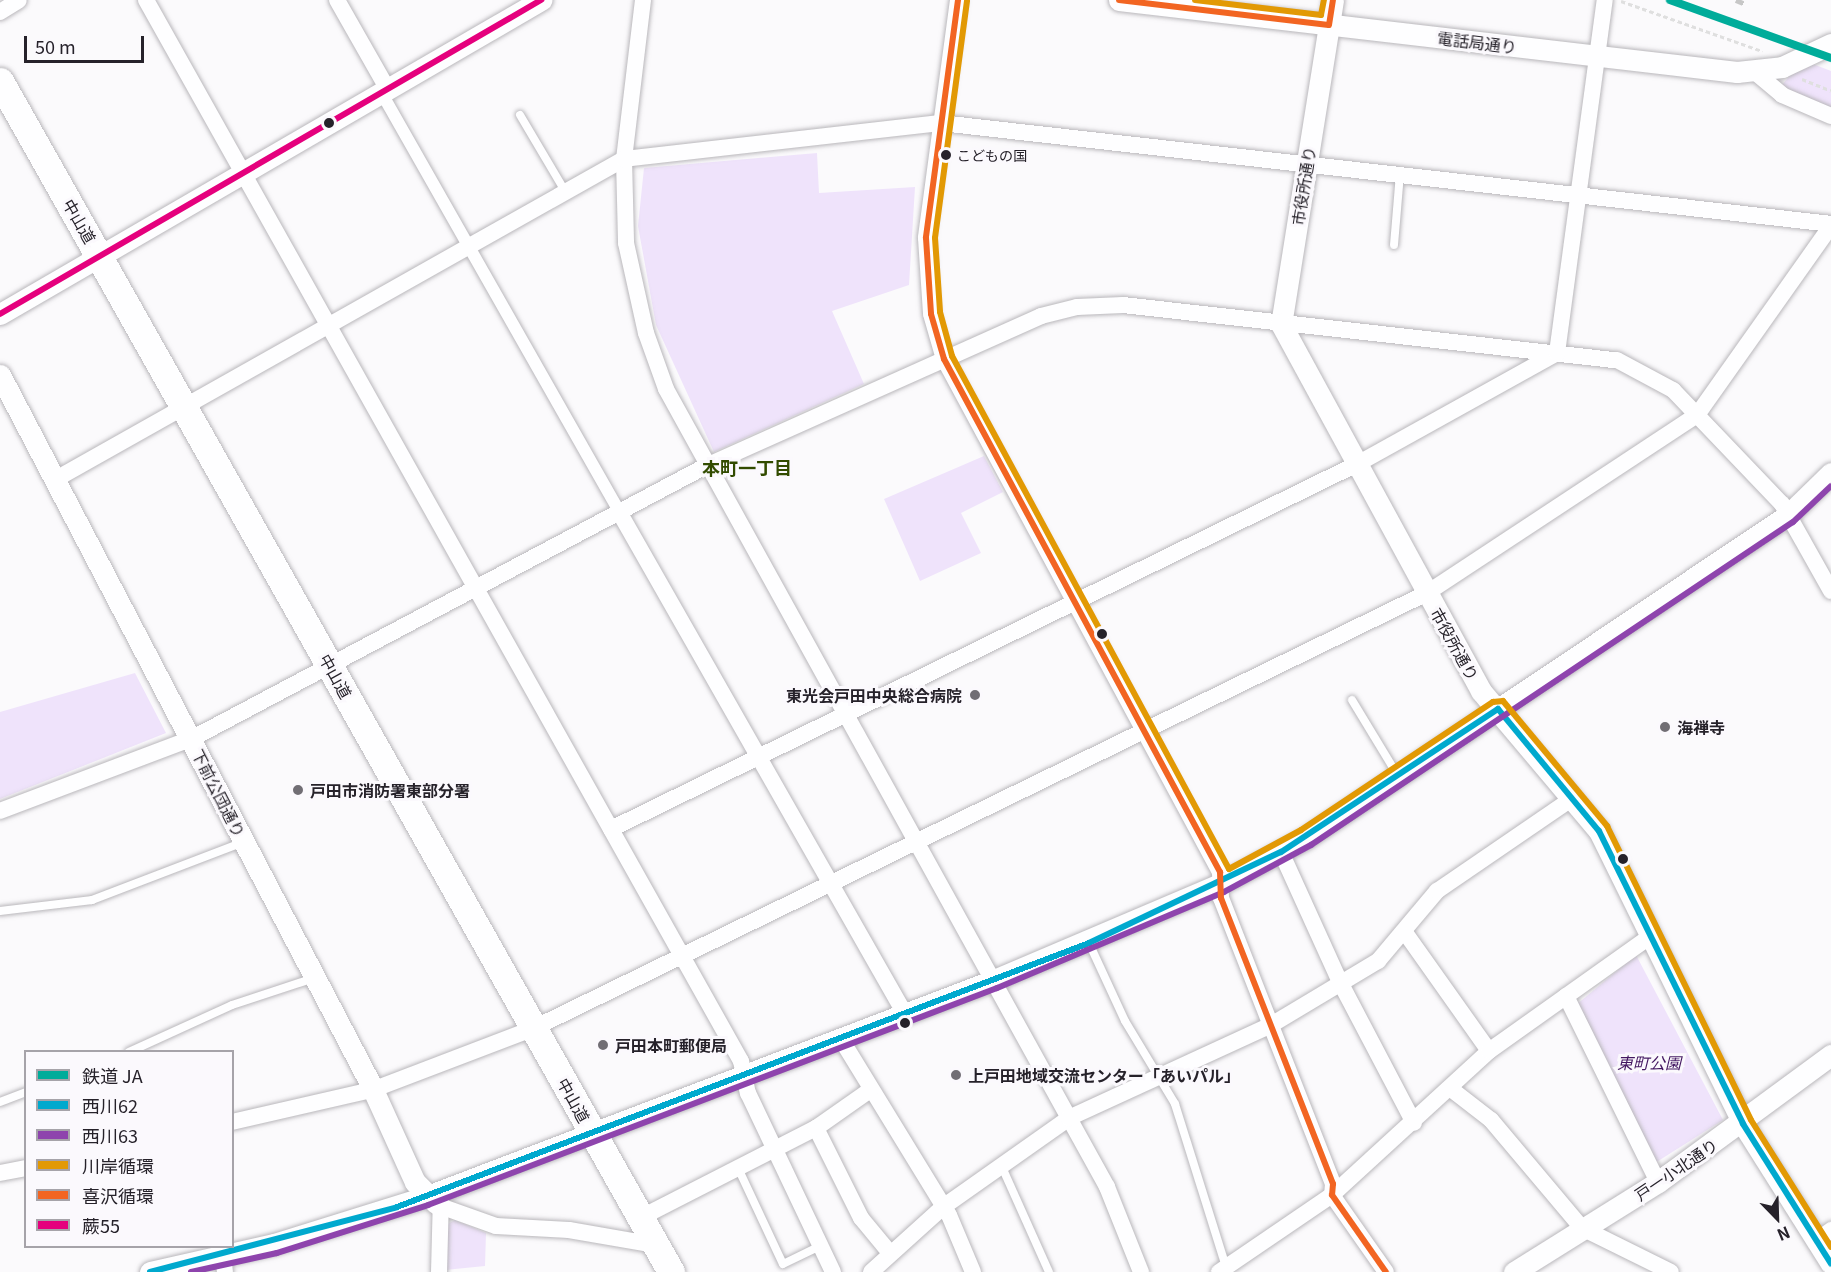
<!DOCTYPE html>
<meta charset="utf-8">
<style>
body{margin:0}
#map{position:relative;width:1831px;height:1272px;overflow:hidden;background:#fbfafc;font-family:Georgia,"Noto Sans JP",serif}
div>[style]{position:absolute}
.green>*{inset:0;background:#efe3fb}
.path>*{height:3px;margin-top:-1.5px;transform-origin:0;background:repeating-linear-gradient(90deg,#dfdfdf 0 4.5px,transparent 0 7.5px)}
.roads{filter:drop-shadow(0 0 2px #b9b7bb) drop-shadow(0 0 2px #b9b7bb)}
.service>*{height:8px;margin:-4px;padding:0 4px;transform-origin:4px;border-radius:4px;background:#fefeff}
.pedestrian>*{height:12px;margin:-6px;padding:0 6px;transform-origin:6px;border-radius:6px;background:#fefeff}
.minor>*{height:16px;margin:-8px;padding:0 8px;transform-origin:8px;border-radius:8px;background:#fefeff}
.tertiary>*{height:21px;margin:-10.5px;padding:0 10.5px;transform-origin:10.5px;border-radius:10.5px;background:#fefeff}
.trunk>*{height:27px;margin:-13.5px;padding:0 13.5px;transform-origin:13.5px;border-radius:13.5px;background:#fefeff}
.rail>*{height:4.5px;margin-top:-2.25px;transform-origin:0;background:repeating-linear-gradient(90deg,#c7c7c7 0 8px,transparent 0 16px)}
.bus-1>*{height:6px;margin:-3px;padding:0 3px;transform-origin:3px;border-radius:3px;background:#00a9ce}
.bus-2>*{height:6px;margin:-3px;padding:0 3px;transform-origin:3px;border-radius:3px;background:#8e44ad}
.bus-3>*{height:6px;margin:-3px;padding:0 3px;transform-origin:3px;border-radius:3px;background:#e29904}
.bus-4>*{height:6px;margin:-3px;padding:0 3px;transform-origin:3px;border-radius:3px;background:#f26522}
.bus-5>*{height:6px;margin:-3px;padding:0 3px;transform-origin:3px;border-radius:3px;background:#e5007d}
.rail-1>*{height:8px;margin:-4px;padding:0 4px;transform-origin:4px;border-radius:4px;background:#00ac9a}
.dots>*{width:16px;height:16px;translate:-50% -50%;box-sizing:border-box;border:3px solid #fbf9fd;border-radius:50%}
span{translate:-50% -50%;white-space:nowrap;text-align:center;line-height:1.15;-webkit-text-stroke:6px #fbf9fd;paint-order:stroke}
.bus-label{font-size:14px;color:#26222a}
.left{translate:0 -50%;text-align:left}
.street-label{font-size:16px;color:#26222a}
.poi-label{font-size:16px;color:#26222a;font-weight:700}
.right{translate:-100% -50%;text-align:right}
.park-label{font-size:16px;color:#431761;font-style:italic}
.neighbourhood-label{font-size:18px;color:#324b00;font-weight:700}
.legend{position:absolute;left:24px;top:1050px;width:210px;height:198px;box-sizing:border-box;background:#fbf9fd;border:2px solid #a6a3a9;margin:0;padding:8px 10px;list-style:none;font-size:18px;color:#26222a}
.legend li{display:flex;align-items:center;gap:12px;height:30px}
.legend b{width:30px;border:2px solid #a6a3a9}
.north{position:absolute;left:1747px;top:1188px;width:60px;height:60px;-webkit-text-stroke:4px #fbf9fd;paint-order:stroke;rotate:157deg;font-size:16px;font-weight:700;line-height:24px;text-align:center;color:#26222a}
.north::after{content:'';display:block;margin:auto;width:21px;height:27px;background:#26222a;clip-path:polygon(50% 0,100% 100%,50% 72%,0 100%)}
.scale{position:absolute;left:24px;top:36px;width:120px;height:27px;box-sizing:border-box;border:3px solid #26222a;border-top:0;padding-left:8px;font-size:18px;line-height:21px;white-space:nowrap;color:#26222a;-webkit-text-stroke:4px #fbf9fd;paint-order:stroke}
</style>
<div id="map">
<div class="green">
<div style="clip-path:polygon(1813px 64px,1831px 71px,1831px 110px,1781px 86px,1792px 73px)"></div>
<div style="clip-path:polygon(817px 153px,819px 193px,915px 187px,909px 285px,832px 311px,864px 384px,714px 452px,656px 325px,638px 226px,644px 168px)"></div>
<div style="clip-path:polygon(984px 456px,1003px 492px,961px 513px,981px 553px,920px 581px,884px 499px)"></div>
<div style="clip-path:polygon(135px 673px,166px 733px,0 799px,0 712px)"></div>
<div style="clip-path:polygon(1636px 955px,1723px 1120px,1655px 1163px,1576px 1005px)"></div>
<div style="clip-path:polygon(455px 1220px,486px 1233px,485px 1266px,445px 1270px,444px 1226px)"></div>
</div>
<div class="path">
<div style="left:1621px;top:1px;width:150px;rotate:19.5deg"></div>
<div style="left:1802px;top:79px;width:31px;rotate:22deg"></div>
</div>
<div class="roads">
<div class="service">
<div style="left:520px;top:115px;width:88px;rotate:59.4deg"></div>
<div style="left:1394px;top:245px;width:71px;rotate:-85.2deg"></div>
<div style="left:1352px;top:700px;width:89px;rotate:58.8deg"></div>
<div style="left:0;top:911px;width:93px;rotate:-6.8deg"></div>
<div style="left:92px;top:900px;width:163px;rotate:-20.9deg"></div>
<div style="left:1089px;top:943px;width:86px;rotate:65.2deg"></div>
<div style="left:1125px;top:1021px;width:97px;rotate:58.9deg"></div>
<div style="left:1175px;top:1104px;width:171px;rotate:72.6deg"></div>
<div style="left:129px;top:1052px;width:113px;rotate:-24.5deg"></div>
<div style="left:232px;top:1005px;width:86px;rotate:-18.2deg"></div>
<div style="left:0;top:1102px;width:28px;rotate:-21deg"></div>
<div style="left:1002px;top:1167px;width:115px;rotate:65.9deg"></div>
<div style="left:738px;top:1168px;width:106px;rotate:64.9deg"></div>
<div style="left:783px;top:1264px;width:41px;rotate:-25.9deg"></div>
</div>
<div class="pedestrian">
<div style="left:381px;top:92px;width:481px;rotate:60.4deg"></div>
</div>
<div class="minor">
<div style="left:146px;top:0;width:1216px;rotate:60.72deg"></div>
<div style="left:741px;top:1061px;width:33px;rotate:78deg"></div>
<div style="left:748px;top:1093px;width:198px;rotate:64.6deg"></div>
<div style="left:337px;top:0;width:101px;rotate:60.4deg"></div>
<div style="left:643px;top:0;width:160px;rotate:96.8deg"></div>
<div style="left:624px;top:159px;width:84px;rotate:88.6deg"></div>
<div style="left:626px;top:243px;width:92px;rotate:77.5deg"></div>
<div style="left:646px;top:333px;width:59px;rotate:70.3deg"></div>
<div style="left:666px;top:389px;width:912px;rotate:61.07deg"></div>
<div style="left:1107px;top:1187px;width:92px;rotate:68.2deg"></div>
<div style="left:958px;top:0;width:240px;rotate:97.7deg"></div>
<div style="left:926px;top:238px;width:76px;rotate:86.2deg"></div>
<div style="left:931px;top:314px;width:47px;rotate:73.9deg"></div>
<div style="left:944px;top:359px;width:583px;rotate:61.72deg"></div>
<div style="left:1220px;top:872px;width:26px;rotate:88deg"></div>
<div style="left:1221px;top:898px;width:307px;rotate:68.6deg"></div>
<div style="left:1333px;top:1184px;width:11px;rotate:95deg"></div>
<div style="left:1332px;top:1195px;width:94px;rotate:55deg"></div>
<div style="left:0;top:12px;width:22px;rotate:-32deg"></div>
<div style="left:1755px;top:72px;width:35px;rotate:40deg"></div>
<div style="left:1782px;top:95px;width:53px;rotate:23.2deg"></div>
<div style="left:56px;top:479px;width:652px;rotate:-29.4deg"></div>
<div style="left:624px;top:159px;width:319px;rotate:-6.5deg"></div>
<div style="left:941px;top:123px;width:896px;rotate:6.47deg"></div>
<div style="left:618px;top:510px;width:580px;rotate:60.34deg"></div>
<div style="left:0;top:811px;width:204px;rotate:-20.7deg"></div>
<div style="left:191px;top:739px;width:583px;rotate:-27.93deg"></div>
<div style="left:706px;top:466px;width:367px;rotate:-24.1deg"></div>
<div style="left:1041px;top:316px;width:37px;rotate:-14deg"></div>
<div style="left:1077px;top:307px;width:46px;rotate:-2.5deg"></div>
<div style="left:1123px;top:305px;width:497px;rotate:6.4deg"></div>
<div style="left:1617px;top:360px;width:64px;rotate:28.2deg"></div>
<div style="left:1673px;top:390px;width:158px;rotate:46.3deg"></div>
<div style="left:1782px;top:504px;width:100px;rotate:60.6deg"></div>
<div style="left:611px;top:829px;width:831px;rotate:-26.07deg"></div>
<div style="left:1357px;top:464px;width:229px;rotate:-29deg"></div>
<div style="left:1557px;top:353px;width:356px;rotate:-82.3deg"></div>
<div style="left:1281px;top:852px;width:143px;rotate:65.6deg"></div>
<div style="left:1340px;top:982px;width:159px;rotate:62.3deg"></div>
<div style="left:1404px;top:931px;width:147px;rotate:54.7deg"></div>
<div style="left:1566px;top:996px;width:208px;rotate:63.7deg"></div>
<div style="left:841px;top:1039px;width:206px;rotate:58.5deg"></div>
<div style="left:949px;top:1215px;width:62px;rotate:67.2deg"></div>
<div style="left:1451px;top:1089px;width:51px;rotate:37.8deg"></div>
<div style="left:1491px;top:1120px;width:141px;rotate:49.9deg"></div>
<div style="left:1582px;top:1228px;width:99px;rotate:26.3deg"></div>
<div style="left:232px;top:1122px;width:144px;rotate:-12.9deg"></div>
<div style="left:372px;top:1090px;width:173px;rotate:-20.9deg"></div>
<div style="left:534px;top:1028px;width:993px;rotate:-25.97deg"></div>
<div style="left:1427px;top:593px;width:323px;rotate:-33.4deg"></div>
<div style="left:1697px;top:415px;width:232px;rotate:-54.7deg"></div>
<div style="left:816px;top:1128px;width:101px;rotate:63.4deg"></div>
<div style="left:861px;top:1218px;width:45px;rotate:50.4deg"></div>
<div style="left:0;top:1173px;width:26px;rotate:-11deg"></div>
<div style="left:440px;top:1206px;width:59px;rotate:19.7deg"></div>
<div style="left:496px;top:1226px;width:73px;rotate:3.1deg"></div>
<div style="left:569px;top:1230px;width:87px;rotate:9.9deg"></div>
<div style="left:640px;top:1218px;width:198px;rotate:-27.1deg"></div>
<div style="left:816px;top:1128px;width:66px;rotate:-35.1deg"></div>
<div style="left:1816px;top:1241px;width:19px;rotate:-36deg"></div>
<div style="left:223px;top:1256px;width:16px;rotate:83deg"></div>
<div style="left:439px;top:1272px;width:77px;rotate:-88.5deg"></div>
<div style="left:871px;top:1272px;width:97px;rotate:-42.1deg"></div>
<div style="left:943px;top:1207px;width:154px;rotate:-35.2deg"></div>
<div style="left:1069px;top:1118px;width:222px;rotate:-24.7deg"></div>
<div style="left:1271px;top:1025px;width:125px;rotate:-30.9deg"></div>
<div style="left:1378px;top:961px;width:92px;rotate:-49.9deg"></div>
<div style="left:1437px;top:891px;width:165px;rotate:-34.4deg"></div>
<div style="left:1219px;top:1272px;width:137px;rotate:-34.3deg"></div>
<div style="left:1332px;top:1195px;width:213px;rotate:-42.5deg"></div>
<div style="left:1489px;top:1051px;width:199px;rotate:-35.4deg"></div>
</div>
<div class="tertiary">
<div style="left:1119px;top:0;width:622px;rotate:6.65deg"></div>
<div style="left:1737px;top:72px;width:45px;rotate:-6.3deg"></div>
<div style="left:1782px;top:67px;width:54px;rotate:-25.1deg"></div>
<div style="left:1333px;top:0;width:328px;rotate:99.1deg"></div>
<div style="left:1281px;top:324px;width:418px;rotate:61.4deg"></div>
<div style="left:1481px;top:691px;width:183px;rotate:49.9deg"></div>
<div style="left:1599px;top:831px;width:326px;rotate:63.8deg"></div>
<div style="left:1743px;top:1124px;width:165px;rotate:57.8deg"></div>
<div style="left:0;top:314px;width:626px;rotate:-30.13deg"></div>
<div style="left:0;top:375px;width:799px;rotate:62.41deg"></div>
<div style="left:370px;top:1083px;width:109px;rotate:65.6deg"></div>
<div style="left:415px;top:1182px;width:30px;rotate:45deg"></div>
<div style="left:150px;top:1272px;width:127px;rotate:-12.7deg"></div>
<div style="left:274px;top:1244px;width:158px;rotate:-17.3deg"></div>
<div style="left:425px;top:1197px;width:609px;rotate:-20.88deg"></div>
<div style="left:994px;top:980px;width:246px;rotate:-23deg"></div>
<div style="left:1220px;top:884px;width:98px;rotate:-28.1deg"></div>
<div style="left:1306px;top:838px;width:580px;rotate:-33.83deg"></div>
<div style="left:1788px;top:515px;width:60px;rotate:-44.3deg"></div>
<div style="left:1514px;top:1272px;width:170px;rotate:-32deg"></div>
<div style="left:1658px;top:1182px;width:215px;rotate:-36.3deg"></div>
</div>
<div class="trunk">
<div style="left:0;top:81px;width:1367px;rotate:60.6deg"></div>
</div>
</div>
<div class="rail">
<div style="left:1736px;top:0;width:13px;rotate:23deg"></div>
</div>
<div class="bus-1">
<div style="left:1498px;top:709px;width:158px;rotate:50.4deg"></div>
<div style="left:1599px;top:831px;width:326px;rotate:63.8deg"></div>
<div style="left:1743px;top:1124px;width:165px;rotate:57.8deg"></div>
<div style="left:150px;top:1272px;width:255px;rotate:-14.7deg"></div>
<div style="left:397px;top:1207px;width:741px;rotate:-20.88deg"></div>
<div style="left:1089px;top:943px;width:212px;rotate:-25.4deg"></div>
<div style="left:1281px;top:852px;width:260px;rotate:-33.4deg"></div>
</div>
<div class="bus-2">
<div style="left:191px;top:1272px;width:88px;rotate:-12.5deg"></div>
<div style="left:277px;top:1253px;width:158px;rotate:-17.6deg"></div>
<div style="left:428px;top:1205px;width:609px;rotate:-20.88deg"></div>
<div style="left:997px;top:988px;width:246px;rotate:-22.9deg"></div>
<div style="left:1224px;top:892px;width:99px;rotate:-28.4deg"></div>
<div style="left:1311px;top:845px;width:580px;rotate:-33.83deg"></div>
<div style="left:1793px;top:522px;width:52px;rotate:-43.5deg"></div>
</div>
<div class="bus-3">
<div style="left:1195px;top:0;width:127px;rotate:6.8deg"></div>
<div style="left:1321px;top:15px;width:15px;rotate:-79deg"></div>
<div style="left:967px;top:1px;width:239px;rotate:97.7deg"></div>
<div style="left:935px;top:238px;width:74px;rotate:86.1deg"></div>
<div style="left:940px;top:312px;width:46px;rotate:74.7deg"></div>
<div style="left:952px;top:356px;width:583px;rotate:61.63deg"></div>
<div style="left:1229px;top:869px;width:82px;rotate:-28.4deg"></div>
<div style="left:1301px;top:830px;width:231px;rotate:-33.7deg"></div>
<div style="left:1493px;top:702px;width:10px;rotate:-6deg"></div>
<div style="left:1503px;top:701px;width:163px;rotate:50.2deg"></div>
<div style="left:1607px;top:826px;width:327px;rotate:63.9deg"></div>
<div style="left:1751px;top:1120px;width:150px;rotate:57.8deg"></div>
</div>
<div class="bus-4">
<div style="left:958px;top:0;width:240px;rotate:97.7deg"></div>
<div style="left:926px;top:238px;width:76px;rotate:86.2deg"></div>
<div style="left:931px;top:314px;width:47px;rotate:73.9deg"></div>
<div style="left:944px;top:359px;width:583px;rotate:61.72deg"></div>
<div style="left:1220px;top:872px;width:26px;rotate:88deg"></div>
<div style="left:1221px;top:898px;width:307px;rotate:68.6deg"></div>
<div style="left:1333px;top:1184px;width:11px;rotate:95deg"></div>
<div style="left:1332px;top:1195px;width:94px;rotate:55deg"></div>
<div style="left:1119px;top:0;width:211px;rotate:6.8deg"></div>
<div style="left:1329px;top:25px;width:25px;rotate:-81deg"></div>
</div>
<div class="bus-5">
<div style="left:0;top:314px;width:626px;rotate:-30.13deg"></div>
</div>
<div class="rail-1">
<div style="left:1670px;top:0;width:171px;rotate:19.8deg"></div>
</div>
<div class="dots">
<div style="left:329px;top:123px;background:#26222a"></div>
<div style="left:946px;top:155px;background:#26222a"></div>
<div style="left:1102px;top:634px;background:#26222a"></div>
<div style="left:975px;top:695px;background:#716e74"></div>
<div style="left:1665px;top:727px;background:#716e74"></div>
<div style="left:298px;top:790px;background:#716e74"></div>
<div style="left:1623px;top:859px;background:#26222a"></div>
<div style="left:905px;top:1023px;background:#26222a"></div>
<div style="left:603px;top:1045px;background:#716e74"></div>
<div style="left:956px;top:1075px;background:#716e74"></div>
</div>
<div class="bus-label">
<span class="left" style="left:957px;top:155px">こどもの国</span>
</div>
<div class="street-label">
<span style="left:1477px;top:42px;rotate:7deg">電話局通り</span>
<span style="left:1303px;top:186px;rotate:-81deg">市役所通り</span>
<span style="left:80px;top:221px;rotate:60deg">中山道</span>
<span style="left:1455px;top:644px;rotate:61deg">市役所通り</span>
<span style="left:336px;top:676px;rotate:61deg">中山道</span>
<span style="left:219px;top:793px;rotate:63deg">下前公団通り</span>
<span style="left:574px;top:1100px;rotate:61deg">中山道</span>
<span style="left:1676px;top:1169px;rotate:-34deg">戸一小北通り</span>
</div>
<div class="poi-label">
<span class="right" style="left:962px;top:695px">東光会戸田中央総合病院</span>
<span class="left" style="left:1677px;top:727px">海禅寺</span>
<span class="left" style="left:310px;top:790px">戸田市消防署東部分署</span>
<span class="left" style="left:615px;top:1045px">戸田本町郵便局</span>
<span class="left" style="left:968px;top:1075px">上戸田地域交流センター「あいパル」</span>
</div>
<div class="park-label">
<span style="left:1649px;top:1062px">東町公園</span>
</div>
<div class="neighbourhood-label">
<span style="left:747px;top:467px">本町一丁目</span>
</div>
<ul class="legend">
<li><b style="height:8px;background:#00ac9a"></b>鉄道 JA</li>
<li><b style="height:8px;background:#00a9ce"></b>西川62</li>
<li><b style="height:8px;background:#8e44ad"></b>西川63</li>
<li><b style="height:8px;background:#e29904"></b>川岸循環</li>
<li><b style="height:8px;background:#f26522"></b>喜沢循環</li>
<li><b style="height:8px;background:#e5007d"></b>蕨55</li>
</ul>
<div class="north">N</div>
<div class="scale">50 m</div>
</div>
